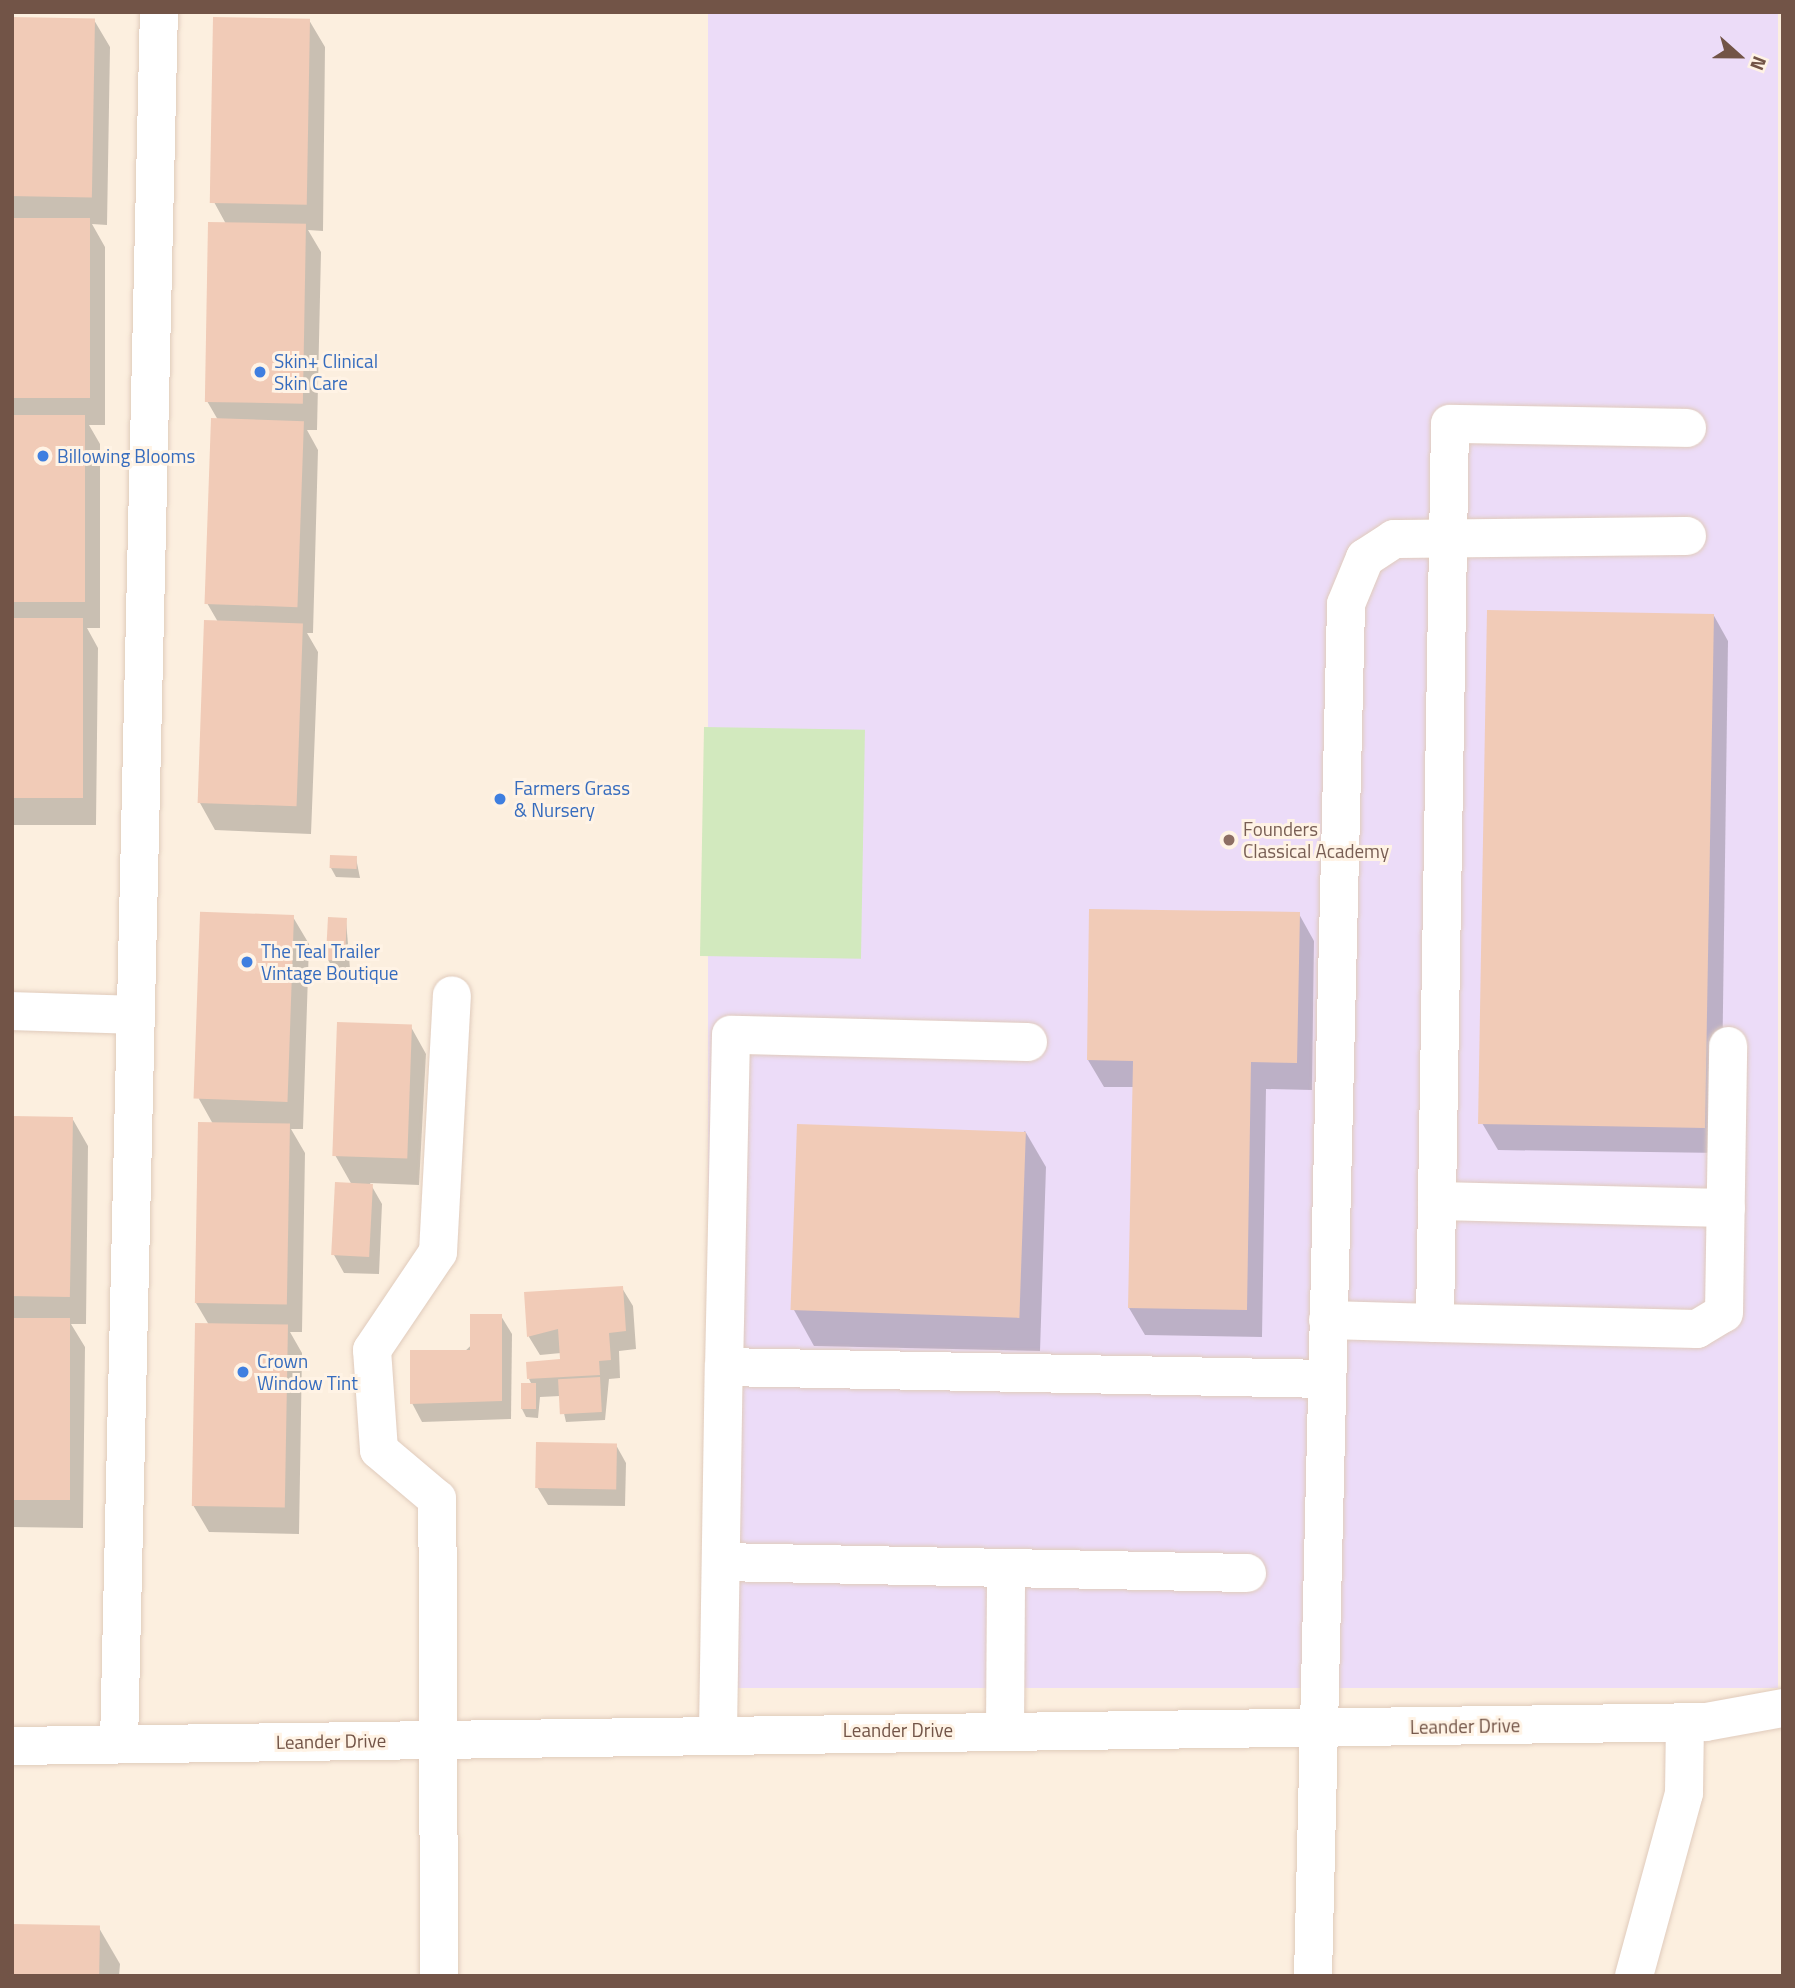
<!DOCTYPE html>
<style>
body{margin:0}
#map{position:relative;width:1795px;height:1988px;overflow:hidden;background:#fcefdf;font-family:"Titillium Web",sans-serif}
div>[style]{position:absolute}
.education>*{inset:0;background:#ecdcf8;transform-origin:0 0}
.green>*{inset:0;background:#d2e9be;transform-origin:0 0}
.shadow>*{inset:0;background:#0003}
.building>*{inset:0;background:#f1cbb7;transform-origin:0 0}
.roads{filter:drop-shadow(0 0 2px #e0cbbc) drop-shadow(0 0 2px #e0cbbc)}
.minor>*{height:38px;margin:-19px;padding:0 19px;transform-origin:19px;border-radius:19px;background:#fff}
.dots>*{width:19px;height:19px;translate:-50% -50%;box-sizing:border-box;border:4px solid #fff3e5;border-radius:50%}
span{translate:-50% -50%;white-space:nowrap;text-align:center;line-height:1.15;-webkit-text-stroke:6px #fff3e5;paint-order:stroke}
.shop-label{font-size:19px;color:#366cbe}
.left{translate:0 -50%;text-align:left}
.education-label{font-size:19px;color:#785e54}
.street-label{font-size:19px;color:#725447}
.frame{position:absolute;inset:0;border:14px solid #725447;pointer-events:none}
.north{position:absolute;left:1704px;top:21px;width:70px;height:70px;-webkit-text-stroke:5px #fff3e5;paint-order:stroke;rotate:111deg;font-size:19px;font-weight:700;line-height:28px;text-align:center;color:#725447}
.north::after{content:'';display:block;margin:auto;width:24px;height:32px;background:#725447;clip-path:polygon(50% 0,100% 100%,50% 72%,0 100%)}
</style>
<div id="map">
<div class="education">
<div style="left:708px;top:12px;width:1070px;height:1676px"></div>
</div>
<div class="green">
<div style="left:704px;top:727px;width:161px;height:229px;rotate:1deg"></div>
</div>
<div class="shadow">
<div style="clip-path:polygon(12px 19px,94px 20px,110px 47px,107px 225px,92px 224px,105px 247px,105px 425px,89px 425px,100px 444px,100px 628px,87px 628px,98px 648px,96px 825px,12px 825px)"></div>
<div style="clip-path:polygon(309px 20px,325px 47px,323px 231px,308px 230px,321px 252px,317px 430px,307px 430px,318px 450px,313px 633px,307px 633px,318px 652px,311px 834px,215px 830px,200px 803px,218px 622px,207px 603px,218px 420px,207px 401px,226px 224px,214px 202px)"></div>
<div style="clip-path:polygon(1713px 614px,1728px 641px,1721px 1153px,1498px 1150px,1482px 1123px)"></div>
<div style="clip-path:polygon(356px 858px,360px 878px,336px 877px,331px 868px)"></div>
<div style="clip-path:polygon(1299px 914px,1314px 941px,1312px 1090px,1266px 1089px,1262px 1337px,1145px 1335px,1129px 1308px,1134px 1087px,1104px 1087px,1088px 1060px)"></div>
<div style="clip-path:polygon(293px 917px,309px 944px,303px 1129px,291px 1129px,305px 1153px,302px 1332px,290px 1332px,302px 1353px,299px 1534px,209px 1532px,193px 1505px,209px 1325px,196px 1303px,213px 1124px,199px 1099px)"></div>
<div style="clip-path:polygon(346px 920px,350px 969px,333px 968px,328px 960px)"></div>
<div style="clip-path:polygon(411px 1027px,426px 1054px,419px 1185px,370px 1183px,382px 1204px,379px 1274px,344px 1273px,334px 1255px,352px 1185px,335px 1155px)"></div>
<div style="clip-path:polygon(12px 1118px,72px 1118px,88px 1146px,86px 1324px,71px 1324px,85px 1347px,83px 1528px,12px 1527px)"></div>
<div style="clip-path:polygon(1025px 1131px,1046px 1167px,1040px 1351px,814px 1346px,794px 1310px)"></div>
<div style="clip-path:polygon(622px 1288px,633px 1306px,636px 1349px,619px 1351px,620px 1378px,609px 1379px,605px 1420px,566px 1422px,560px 1396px,540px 1397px,538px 1418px,526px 1417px,522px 1409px,532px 1385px,529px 1379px,562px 1361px,561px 1353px,540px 1355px,529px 1337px,526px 1294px)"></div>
<div style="clip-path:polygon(501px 1316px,512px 1334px,511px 1419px,422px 1422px,412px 1403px)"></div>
<div style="clip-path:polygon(616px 1445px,626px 1463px,625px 1506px,548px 1505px,537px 1487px)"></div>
<div style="clip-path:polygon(99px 1928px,120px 1964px,119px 1976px,12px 1976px)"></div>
</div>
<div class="building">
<div style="left:12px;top:17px;width:83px;height:179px;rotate:1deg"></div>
<div style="left:213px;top:17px;width:97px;height:186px;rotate:1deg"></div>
<div style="left:12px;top:218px;width:78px;height:180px"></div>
<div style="left:208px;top:222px;width:98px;height:180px;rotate:1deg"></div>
<div style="left:12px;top:415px;width:73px;height:187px"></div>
<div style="left:211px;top:418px;width:93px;height:186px;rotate:2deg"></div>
<div style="left:1487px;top:610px;width:227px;height:514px;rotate:1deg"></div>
<div style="left:12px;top:618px;width:71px;height:180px"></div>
<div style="left:204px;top:620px;width:99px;height:183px;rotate:2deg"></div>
<div style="left:330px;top:855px;width:27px;height:13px;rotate:2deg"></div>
<div style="clip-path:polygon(1089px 909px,1300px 912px,1297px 1063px,1251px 1062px,1247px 1310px,1128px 1308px,1133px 1061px,1087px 1060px)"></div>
<div style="left:294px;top:915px;width:187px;height:94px;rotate:92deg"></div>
<div style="left:328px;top:917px;width:19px;height:43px;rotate:3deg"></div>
<div style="left:337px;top:1022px;width:75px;height:134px;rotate:2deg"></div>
<div style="left:12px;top:1116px;width:61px;height:180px;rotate:1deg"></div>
<div style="left:198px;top:1122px;width:92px;height:181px;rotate:1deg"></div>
<div style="left:797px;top:1124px;width:229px;height:186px;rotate:2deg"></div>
<div style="left:335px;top:1182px;width:38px;height:73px;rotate:3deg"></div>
<div style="clip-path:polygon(623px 1286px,626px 1331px,609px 1333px,611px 1360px,599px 1361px,600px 1375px,527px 1379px,526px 1362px,560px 1359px,558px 1329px,527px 1337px,524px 1292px)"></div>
<div style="clip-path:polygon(470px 1314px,502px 1314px,502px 1401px,410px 1404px,410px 1350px,470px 1350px)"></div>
<div style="left:12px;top:1318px;width:58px;height:182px"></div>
<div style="left:195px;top:1323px;width:93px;height:183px;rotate:1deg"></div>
<div style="left:600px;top:1377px;width:35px;height:42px;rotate:87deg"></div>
<div style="left:521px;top:1383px;width:15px;height:26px"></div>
<div style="left:536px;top:1442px;width:81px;height:46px;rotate:1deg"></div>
<div style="left:12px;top:1924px;width:88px;height:52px;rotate:1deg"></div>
</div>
<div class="roads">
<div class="minor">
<div style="left:1687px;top:428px;width:237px;rotate:-179deg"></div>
<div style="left:1450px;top:424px;width:899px;rotate:90.96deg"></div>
<div style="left:1435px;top:1323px;width:262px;rotate:1.3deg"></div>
<div style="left:1697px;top:1329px;width:31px;rotate:-31deg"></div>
<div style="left:1724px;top:1313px;width:267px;rotate:-89.1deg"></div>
<div style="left:12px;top:1011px;width:124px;rotate:1.8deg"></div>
<div style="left:1028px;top:1042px;width:297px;rotate:-178.6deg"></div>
<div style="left:731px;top:1035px;width:332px;rotate:91.2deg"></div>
<div style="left:724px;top:1367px;width:602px;rotate:1.14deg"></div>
<div style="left:1437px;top:1201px;width:289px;rotate:1.4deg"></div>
<div style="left:1328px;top:1320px;width:107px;rotate:1.6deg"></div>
<div style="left:721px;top:1562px;width:526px;rotate:1.2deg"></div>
<div style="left:1005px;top:1729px;width:161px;rotate:-89.6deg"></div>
<div style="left:718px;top:1732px;width:365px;rotate:-89.1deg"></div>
<div style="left:119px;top:1744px;width:1732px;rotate:-88.68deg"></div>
<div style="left:12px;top:1746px;width:1694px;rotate:-0.81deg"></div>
<div style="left:1706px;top:1722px;width:78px;rotate:-10.3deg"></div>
<div style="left:439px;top:1976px;width:477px;rotate:-90.2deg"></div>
<div style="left:437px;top:1499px;width:76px;rotate:-139.8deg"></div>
<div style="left:379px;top:1450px;width:100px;rotate:-94deg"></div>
<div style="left:372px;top:1350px;width:118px;rotate:-56deg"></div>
<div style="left:438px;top:1252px;width:257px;rotate:-86.9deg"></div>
<div style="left:1313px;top:1976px;width:1372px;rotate:-88.62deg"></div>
<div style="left:1346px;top:604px;width:50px;rotate:-67.6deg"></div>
<div style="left:1365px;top:558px;width:35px;rotate:-33deg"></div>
<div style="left:1394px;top:539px;width:293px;rotate:-0.6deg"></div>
<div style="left:1634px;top:1976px;width:190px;rotate:-74.7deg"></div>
<div style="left:1684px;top:1793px;width:71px;rotate:-89.2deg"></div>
</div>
</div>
<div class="dots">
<div style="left:260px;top:372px;background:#3f7fe0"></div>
<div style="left:43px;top:456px;background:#3f7fe0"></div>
<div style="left:500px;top:799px;background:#3f7fe0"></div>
<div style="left:1229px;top:840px;background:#8d6e63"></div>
<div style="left:247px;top:962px;background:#3f7fe0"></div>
<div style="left:243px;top:1372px;background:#3f7fe0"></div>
</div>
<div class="shop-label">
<span class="left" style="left:274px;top:372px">Skin+ Clinical<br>Skin Care</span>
<span class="left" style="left:57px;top:456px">Billowing Blooms</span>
<span class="left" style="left:514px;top:799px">Farmers Grass<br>&amp; Nursery</span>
<span class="left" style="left:261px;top:962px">The Teal Trailer<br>Vintage Boutique</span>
<span class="left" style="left:257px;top:1372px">Crown<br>Window Tint</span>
</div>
<div class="education-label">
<span class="left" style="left:1243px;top:840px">Founders<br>Classical Academy</span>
</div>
<div class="street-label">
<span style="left:1465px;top:1726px;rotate:-1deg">Leander Drive</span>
<span style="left:898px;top:1730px">Leander Drive</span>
<span style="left:331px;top:1741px;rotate:-1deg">Leander Drive</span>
</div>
<div class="frame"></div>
<div class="north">N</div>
</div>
